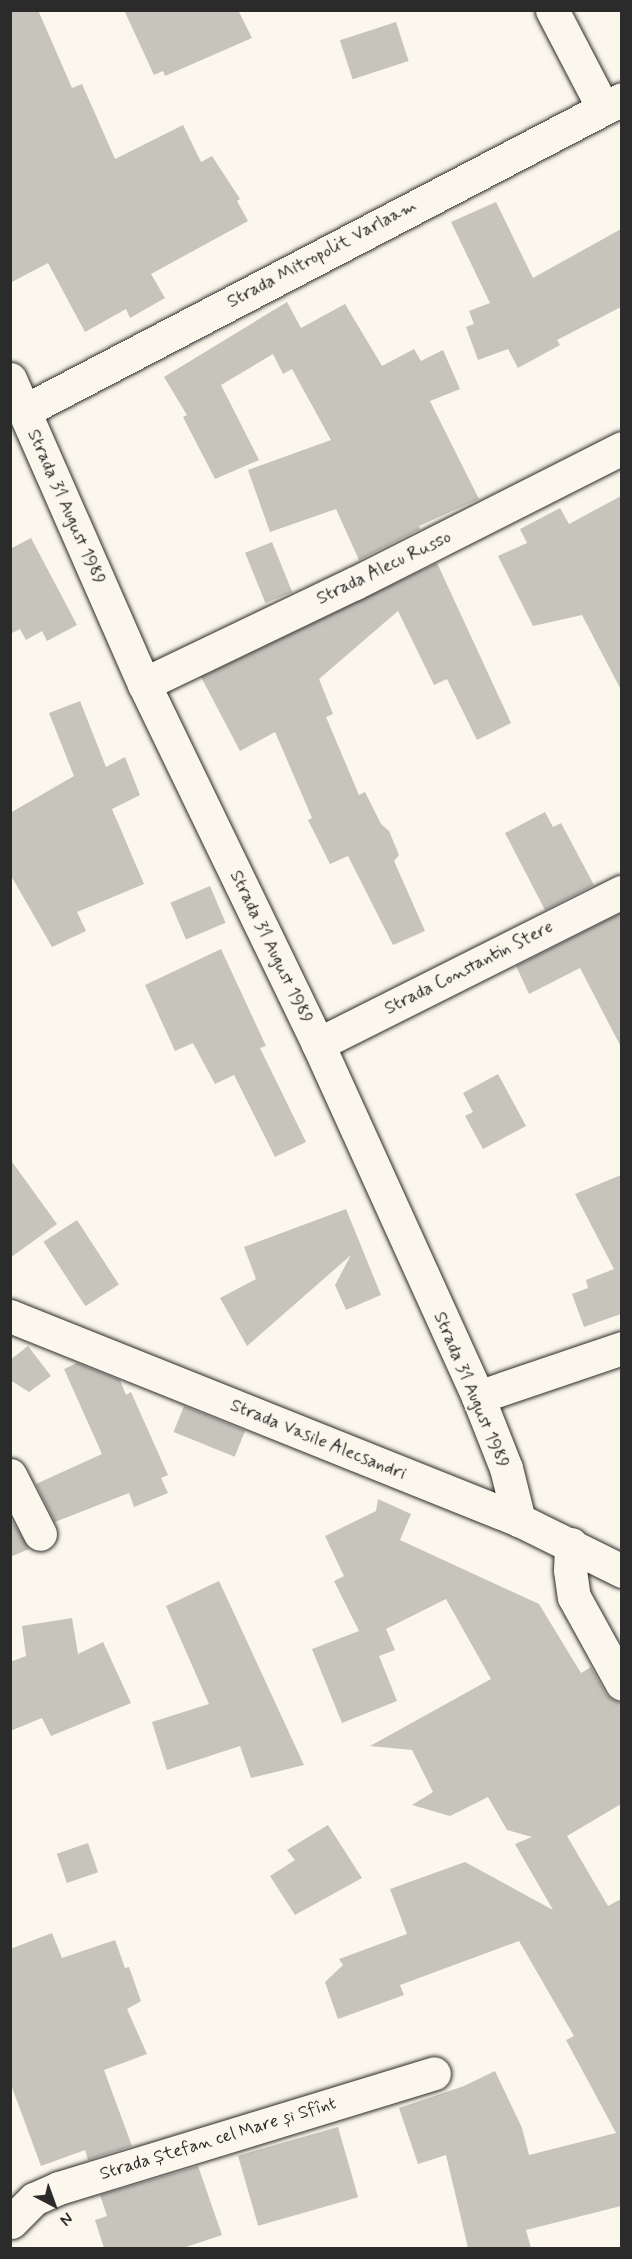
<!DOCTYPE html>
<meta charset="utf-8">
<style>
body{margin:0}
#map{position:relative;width:632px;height:2259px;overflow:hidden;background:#fbf7ec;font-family:Mynerve,sans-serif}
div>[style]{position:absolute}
.building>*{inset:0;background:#c7c4bc;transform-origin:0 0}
.roads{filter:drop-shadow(0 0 2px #2b2b2b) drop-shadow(0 0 2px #2b2b2b)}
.minor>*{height:33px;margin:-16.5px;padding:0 16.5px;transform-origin:16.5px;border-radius:16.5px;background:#fbf7ec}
span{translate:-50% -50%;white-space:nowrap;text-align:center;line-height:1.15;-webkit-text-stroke:4.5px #fbf7ec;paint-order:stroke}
.street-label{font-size:18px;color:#2b2b2b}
.frame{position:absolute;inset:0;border:12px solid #2b2b2b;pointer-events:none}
.north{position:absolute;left:24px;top:2175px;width:60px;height:60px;-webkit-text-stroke:4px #fbf7ec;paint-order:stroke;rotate:139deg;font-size:16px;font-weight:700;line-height:24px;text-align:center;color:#2b2b2b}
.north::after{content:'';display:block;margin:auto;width:21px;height:27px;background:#2b2b2b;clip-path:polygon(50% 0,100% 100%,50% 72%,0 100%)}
</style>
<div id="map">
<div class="building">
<div style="clip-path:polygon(10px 10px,38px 10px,72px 88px,82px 84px,115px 159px,183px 125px,201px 162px,212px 156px,240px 199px,237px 201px,248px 221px,151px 274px,165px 298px,130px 318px,126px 309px,85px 332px,48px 263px,10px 283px)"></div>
<div style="clip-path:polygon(124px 10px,238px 10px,252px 38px,165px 76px,163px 71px,154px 75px)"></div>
<div style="left:396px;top:22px;width:41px;height:59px;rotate:72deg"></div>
<div style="clip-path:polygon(496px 202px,533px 278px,621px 229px,621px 307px,557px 340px,560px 345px,518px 368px,508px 349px,478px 360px,466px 327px,474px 324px,469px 311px,490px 303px,451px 222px)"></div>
<div style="clip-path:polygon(287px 302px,301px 328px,345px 304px,382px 366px,414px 349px,421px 361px,443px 350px,460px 389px,430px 401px,479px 499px,419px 526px,420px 529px,359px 560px,336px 509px,270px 532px,248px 470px,331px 440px,292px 369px,283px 374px,273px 354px,221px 385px,259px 460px,215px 479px,183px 417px,187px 415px,164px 377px)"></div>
<div style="clip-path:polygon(621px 496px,621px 690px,582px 615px,533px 626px,498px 556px,527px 543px,520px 529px,560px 508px,569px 524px)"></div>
<div style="clip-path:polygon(31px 538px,77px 625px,47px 641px,42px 631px,26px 640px,20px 629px,10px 634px,10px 549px)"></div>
<div style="left:272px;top:542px;width:54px;height:29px;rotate:68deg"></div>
<div style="clip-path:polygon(437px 563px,511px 723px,477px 740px,447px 679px,434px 685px,398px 611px,319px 679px,333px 714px,326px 717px,359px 795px,365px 792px,381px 824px,389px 831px,399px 855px,394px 861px,425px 931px,393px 945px,348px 856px,330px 864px,308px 820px,312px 818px,275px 732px,240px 751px,201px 677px)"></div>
<div style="clip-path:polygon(80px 701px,106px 767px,125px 757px,140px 795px,112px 809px,144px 884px,77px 912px,86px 931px,52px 947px,10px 874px,10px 813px,74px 776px,49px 713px)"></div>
<div style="clip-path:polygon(545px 812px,553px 827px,561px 823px,594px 885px,545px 910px,505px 833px)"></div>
<div style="left:210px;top:886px;width:40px;height:43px;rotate:67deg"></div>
<div style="clip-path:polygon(621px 913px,621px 1047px,580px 968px,529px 994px,516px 966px)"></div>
<div style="clip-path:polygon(221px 949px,266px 1046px,260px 1048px,306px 1142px,275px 1157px,234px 1075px,215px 1084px,193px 1043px,175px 1051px,145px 985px)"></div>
<div style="clip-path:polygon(498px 1074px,526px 1126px,483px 1149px,465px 1116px,473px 1112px,463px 1093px)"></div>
<div style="clip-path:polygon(10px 1159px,57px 1224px,10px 1258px)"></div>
<div style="clip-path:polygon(621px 1175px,621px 1314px,584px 1327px,572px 1294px,588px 1288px,586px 1280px,614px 1269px,575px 1194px)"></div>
<div style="clip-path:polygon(346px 1209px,381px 1295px,346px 1310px,335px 1285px,351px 1255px,247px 1346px,220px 1298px,256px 1279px,244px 1247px)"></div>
<div style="left:77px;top:1220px;width:77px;height:40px;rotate:57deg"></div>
<div style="clip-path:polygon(28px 1346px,51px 1376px,29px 1392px,10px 1380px,10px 1360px)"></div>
<div style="clip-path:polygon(77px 1363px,120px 1380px,126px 1395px,131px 1392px,168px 1475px,161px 1478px,168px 1493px,134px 1507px,129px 1493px,55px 1522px,36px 1484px,102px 1454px,64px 1369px)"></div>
<div style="left:184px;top:1406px;width:66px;height:28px;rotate:22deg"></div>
<div style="clip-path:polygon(378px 1499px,411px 1514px,400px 1540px,539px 1604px,581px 1673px,591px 1667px,606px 1694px,613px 1700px,621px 1703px,621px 1804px,567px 1836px,608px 1906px,621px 1899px,621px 2206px,526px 2230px,531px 2248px,468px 2248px,446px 2155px,418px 2164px,399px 2108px,464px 2086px,495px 2071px,522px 2128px,529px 2155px,616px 2133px,566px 2040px,574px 2036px,519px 1941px,400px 1985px,404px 1995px,338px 2019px,325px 1982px,343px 1965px,339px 1959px,407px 1934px,390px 1889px,465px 1862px,553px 1910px,515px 1844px,532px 1837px,507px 1830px,488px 1797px,450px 1816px,412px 1805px,433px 1792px,412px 1750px,370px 1746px,491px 1679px,446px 1599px,386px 1629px,395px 1650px,379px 1656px,397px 1701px,342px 1723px,312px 1649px,359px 1631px,334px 1581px,344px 1576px,325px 1536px,376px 1511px)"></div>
<div style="clip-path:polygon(10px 1517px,29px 1549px,10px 1557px)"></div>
<div style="clip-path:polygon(219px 1581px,304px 1765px,251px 1778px,240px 1746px,167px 1770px,152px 1722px,209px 1704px,166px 1606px)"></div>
<div style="clip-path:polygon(72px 1618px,78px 1654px,103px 1642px,131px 1703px,51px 1736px,42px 1718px,10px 1731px,10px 1662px,26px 1656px,22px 1626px)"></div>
<div style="clip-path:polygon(328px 1825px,362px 1878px,295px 1915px,270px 1876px,295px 1860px,287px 1850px)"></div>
<div style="left:88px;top:1843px;width:31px;height:33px;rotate:71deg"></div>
<div style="clip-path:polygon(52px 1933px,62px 1958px,115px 1940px,125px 1968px,129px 1967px,141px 2001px,127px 2009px,147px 2054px,104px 2070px,132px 2146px,88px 2160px,85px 2150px,41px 2166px,10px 2082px,10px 1949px)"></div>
<div style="left:338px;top:2127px;width:73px;height:104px;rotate:74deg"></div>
<div style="clip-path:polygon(198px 2166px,222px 2235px,183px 2248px,104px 2248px,95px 2220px,107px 2216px,100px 2195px)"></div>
</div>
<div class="roads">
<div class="minor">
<div style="left:552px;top:10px;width:110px;rotate:62.5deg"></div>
<div style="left:10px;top:379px;width:333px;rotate:66.3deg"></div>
<div style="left:144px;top:684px;width:400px;rotate:64.2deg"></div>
<div style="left:318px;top:1044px;width:388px;rotate:65.6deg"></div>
<div style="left:478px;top:1397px;width:76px;rotate:68.5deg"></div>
<div style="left:506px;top:1468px;width:54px;rotate:76deg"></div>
<div style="left:24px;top:411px;width:674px;rotate:-27.55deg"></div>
<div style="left:144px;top:684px;width:234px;rotate:-25.6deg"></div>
<div style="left:355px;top:583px;width:299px;rotate:-26.8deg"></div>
<div style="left:318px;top:1044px;width:340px;rotate:-26.6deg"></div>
<div style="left:10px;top:1316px;width:548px;rotate:21.84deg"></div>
<div style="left:519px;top:1520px;width:115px;rotate:26.3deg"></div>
<div style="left:478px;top:1397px;width:152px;rotate:-18.8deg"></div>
<div style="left:10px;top:1475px;width:66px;rotate:63deg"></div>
<div style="left:571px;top:1544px;width:26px;rotate:92deg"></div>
<div style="left:570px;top:1570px;width:27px;rotate:82deg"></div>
<div style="left:574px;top:1597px;width:99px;rotate:61.1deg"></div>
<div style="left:11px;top:2222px;width:33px;rotate:-45deg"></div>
<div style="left:34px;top:2199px;width:27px;rotate:-24deg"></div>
<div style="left:59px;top:2188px;width:392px;rotate:-17deg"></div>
</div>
</div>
<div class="street-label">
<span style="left:322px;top:254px;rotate:-28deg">Strada Mitropolit Varlaam</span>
<span style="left:66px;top:507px;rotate:66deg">Strada 31 August 1989</span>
<span style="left:384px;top:568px;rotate:-26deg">Strada Alecu Russo</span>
<span style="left:271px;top:947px;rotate:64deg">Strada 31 August 1989</span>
<span style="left:469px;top:968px;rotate:-27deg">Strada Constantin Stere</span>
<span style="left:471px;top:1390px;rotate:67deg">Strada 31 August 1989</span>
<span style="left:318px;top:1440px;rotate:22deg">Strada Vasile Alecsandri</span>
<span style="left:218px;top:2139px;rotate:-17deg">Strada Ștefan cel Mare și Sfînt</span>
</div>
<div class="frame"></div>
<div class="north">N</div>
</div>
